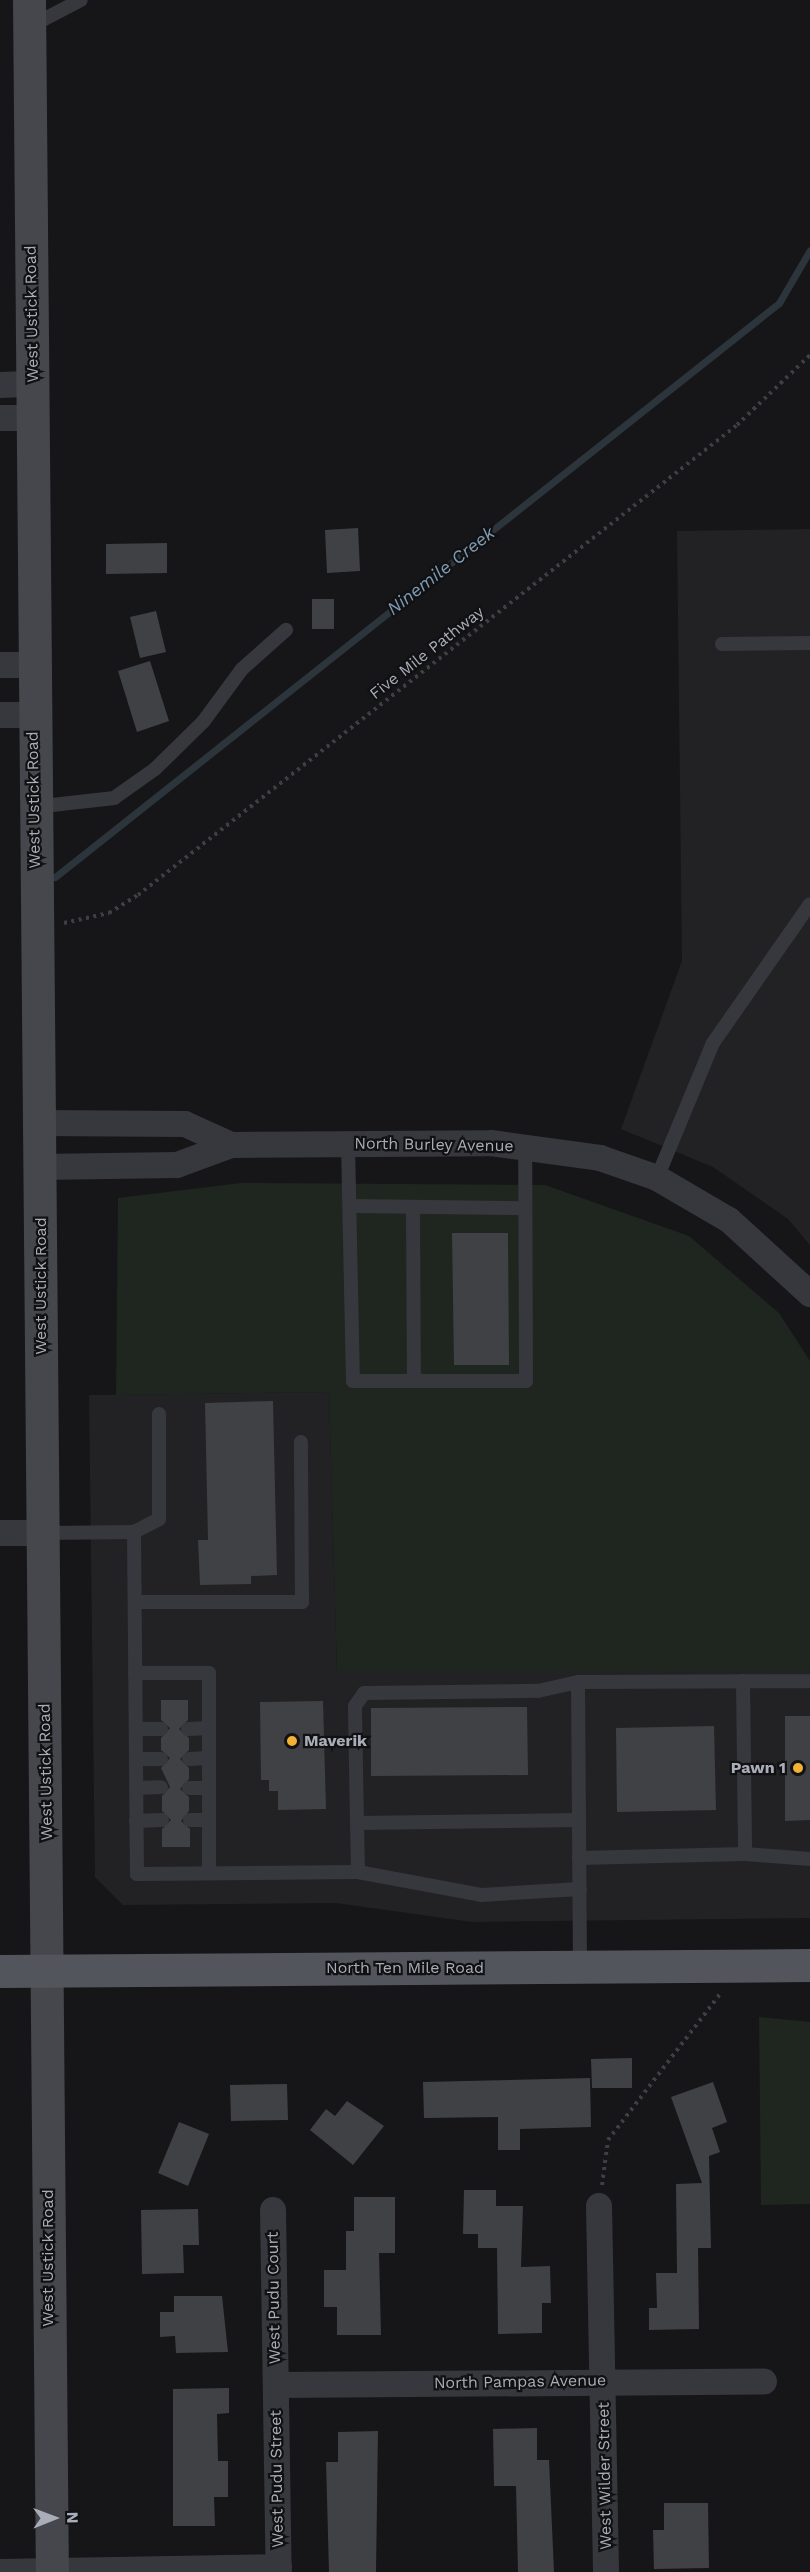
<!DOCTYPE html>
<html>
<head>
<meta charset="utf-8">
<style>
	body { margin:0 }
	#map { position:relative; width:810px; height:2572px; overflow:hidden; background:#161618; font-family:"Work Sans",sans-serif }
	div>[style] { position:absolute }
	.built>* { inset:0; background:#222225 }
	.green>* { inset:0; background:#1e261f }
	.stream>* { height:7px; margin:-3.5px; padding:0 3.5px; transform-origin:3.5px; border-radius:3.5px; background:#2c353c }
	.building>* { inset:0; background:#404145 }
	.path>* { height:4px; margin-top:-2px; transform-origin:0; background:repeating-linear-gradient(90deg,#3d3f44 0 3px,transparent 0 7.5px) }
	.service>* { height:14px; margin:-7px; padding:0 7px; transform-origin:7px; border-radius:7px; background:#37383d }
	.minor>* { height:26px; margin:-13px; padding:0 13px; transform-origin:13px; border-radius:13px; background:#37383d }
	.secondary>* { height:33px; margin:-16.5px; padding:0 16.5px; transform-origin:16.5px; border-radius:16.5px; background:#45474d }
	.primary>* { height:33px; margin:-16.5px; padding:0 16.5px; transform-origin:16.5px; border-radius:16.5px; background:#53555c }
	.dots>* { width:16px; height:16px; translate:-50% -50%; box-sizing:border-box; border:3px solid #111113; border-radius:50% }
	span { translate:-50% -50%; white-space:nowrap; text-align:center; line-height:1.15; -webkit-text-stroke:4.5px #111113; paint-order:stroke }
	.street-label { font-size:16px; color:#a8adb8 }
	.poi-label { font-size:16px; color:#a8adb8; font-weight:700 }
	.left { translate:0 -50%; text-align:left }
	.right { translate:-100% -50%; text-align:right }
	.water-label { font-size:18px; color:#7f9bb3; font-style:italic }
	.north { position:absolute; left:24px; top:2488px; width:60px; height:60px; -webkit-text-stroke:4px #111113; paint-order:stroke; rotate:89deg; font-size:16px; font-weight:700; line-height:24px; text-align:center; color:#a8adb8 }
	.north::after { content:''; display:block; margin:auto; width:21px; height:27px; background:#a8adb8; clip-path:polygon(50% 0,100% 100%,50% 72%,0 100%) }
</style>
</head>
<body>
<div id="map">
	<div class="built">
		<i style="clip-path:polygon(810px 529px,810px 1245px,788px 1219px,713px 1167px,621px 1129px,682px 961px,677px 531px)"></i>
		<i style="clip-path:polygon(329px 1392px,337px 1671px,810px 1671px,810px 1918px,472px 1922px,336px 1903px,123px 1905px,95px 1877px,89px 1395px)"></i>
	</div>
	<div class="green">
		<i style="clip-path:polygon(241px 1183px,545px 1185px,689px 1236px,779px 1313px,810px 1361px,810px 1671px,337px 1671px,329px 1392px,116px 1395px,118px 1198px)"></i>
		<i style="clip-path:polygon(759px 2017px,810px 2022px,810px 2204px,761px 2205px)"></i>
	</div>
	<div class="stream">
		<i style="left:55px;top:877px;width:924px;rotate:-38.41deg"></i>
		<i style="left:779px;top:303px;width:61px;rotate:-59.7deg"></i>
	</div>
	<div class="building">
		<i style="clip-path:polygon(358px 528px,360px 571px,327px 573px,325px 530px)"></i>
		<i style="clip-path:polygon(167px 543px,167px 573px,106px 574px,106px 544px)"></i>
		<i style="clip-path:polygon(312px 599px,334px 599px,334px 629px,312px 629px)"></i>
		<i style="clip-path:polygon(156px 611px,166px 652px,140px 658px,130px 617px)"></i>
		<i style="clip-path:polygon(150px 661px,169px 721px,137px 732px,118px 671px)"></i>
		<i style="clip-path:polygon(452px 1233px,508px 1233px,509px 1365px,454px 1365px)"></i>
		<i style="clip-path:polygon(273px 1401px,277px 1575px,251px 1576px,251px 1584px,200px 1585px,198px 1540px,208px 1540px,205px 1403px)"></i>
		<i style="clip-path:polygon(161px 1700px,188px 1700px,188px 1720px,179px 1729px,189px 1738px,189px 1750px,180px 1759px,189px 1768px,189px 1779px,180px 1789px,189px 1797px,189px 1811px,181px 1821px,190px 1829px,190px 1847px,162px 1847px,162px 1829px,171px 1820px,162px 1811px,162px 1796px,170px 1787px,161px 1768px,170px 1758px,161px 1750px,161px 1738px,170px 1728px,161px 1720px)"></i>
		<i style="clip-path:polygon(323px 1701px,326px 1809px,278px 1810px,278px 1791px,269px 1791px,269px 1780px,261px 1780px,260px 1702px)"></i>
		<i style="clip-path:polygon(527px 1707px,528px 1775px,371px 1776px,371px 1708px)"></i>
		<i style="clip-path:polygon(785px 1716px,810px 1716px,810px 1820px,785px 1821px)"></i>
		<i style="clip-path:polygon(714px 1726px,716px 1810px,617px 1812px,616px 1728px)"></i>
		<i style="clip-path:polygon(632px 2058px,632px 2088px,592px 2088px,591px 2059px)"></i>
		<i style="clip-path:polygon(590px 2078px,591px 2127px,520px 2129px,520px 2150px,498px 2150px,498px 2117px,424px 2118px,423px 2082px)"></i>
		<i style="clip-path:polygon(713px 2082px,727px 2122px,712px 2128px,720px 2152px,709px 2156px,711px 2248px,698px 2248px,699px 2329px,649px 2330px,649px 2308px,657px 2308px,656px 2273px,677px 2273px,676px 2184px,702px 2183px,671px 2097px)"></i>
		<i style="clip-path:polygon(287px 2084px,288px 2120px,231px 2121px,230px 2085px)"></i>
		<i style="clip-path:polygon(347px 2101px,384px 2126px,353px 2165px,310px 2130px,326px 2109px,335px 2116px)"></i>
		<i style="clip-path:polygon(179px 2122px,209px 2134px,188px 2186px,158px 2173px)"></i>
		<i style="clip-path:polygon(464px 2190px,496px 2190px,496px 2206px,523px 2206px,521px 2267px,550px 2266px,551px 2303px,542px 2303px,542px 2333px,498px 2334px,497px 2248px,478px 2248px,478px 2234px,463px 2234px)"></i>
		<i style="clip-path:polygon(354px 2197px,395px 2197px,395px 2253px,379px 2253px,381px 2335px,337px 2335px,337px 2307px,324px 2307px,324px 2270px,346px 2270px,346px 2231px,354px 2231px)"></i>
		<i style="clip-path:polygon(198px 2209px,199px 2245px,183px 2245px,184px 2273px,142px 2274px,141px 2210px)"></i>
		<i style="clip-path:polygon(174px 2296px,222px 2296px,228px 2352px,176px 2353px,175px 2336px,160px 2337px,160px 2312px,174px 2312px)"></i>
		<i style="clip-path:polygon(229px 2388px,229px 2413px,217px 2414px,218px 2461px,228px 2461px,228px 2497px,214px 2497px,215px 2526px,173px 2526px,173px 2389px)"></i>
		<i style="clip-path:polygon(537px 2428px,537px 2460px,549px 2460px,554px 2572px,518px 2572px,516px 2486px,494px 2486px,493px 2429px)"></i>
		<i style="clip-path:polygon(378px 2431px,376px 2572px,329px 2572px,326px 2462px,338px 2462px,338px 2432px)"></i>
		<i style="clip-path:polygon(664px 2503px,708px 2503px,709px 2568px,654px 2569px,653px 2530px,664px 2530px)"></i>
	</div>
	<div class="path">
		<i style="left:64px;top:923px;width:46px;rotate:-12.5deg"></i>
		<i style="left:109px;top:913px;width:34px;rotate:-32deg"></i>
		<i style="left:138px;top:895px;width:761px;rotate:-38.12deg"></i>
		<i style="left:737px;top:425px;width:101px;rotate:-43.8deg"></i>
		<i style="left:602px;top:2185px;width:45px;rotate:-82.4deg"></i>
		<i style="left:608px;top:2140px;width:184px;rotate:-52.5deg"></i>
	</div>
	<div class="service">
		<i style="left:31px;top:26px;width:56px;rotate:-27.5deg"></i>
		<i style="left:722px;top:644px;width:88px;rotate:-0.7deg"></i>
		<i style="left:34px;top:807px;width:81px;rotate:-6.4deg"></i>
		<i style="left:114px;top:798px;width:50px;rotate:-35.3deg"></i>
		<i style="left:155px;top:769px;width:67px;rotate:-44.4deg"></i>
		<i style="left:203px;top:722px;width:66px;rotate:-53.7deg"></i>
		<i style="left:242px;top:669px;width:59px;rotate:-41.6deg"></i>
		<i style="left:348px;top:1144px;width:237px;rotate:88.8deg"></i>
		<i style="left:353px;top:1381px;width:173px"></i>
		<i style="left:526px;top:1381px;width:235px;rotate:-90.2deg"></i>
		<i style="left:657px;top:1178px;width:146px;rotate:-67.5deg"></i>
		<i style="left:713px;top:1043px;width:169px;rotate:-55.1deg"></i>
		<i style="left:350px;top:1206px;width:175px;rotate:0.7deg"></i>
		<i style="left:413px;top:1207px;width:174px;rotate:89.7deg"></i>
		<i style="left:134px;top:1532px;width:28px;rotate:-27deg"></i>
		<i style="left:159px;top:1519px;width:105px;rotate:-90deg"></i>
		<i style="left:43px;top:1533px;width:91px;rotate:-0.6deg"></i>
		<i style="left:134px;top:1532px;width:342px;rotate:89.5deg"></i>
		<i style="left:137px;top:1874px;width:221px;rotate:-0.5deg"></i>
		<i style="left:135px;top:1602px;width:167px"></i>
		<i style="left:302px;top:1602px;width:160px;rotate:-90.4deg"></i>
		<i style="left:135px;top:1673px;width:74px"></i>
		<i style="left:209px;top:1673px;width:200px;rotate:90deg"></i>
		<i style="left:743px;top:1681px;width:173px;rotate:89.3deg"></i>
		<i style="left:745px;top:1854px;width:65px;rotate:4.4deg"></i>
		<i style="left:136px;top:1729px;width:25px"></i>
		<i style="left:188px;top:1729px;width:21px;rotate:-3deg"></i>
		<i style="left:136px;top:1759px;width:25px"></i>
		<i style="left:189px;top:1759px;width:20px;rotate:-3deg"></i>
		<i style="left:136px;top:1788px;width:25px;rotate:-2deg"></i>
		<i style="left:189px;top:1788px;width:20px"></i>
		<i style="left:190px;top:1820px;width:18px"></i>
		<i style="left:579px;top:1820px;width:222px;rotate:179.2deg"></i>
		<i style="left:357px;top:1823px;width:49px;rotate:88.8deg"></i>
		<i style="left:358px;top:1872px;width:125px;rotate:10.6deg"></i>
		<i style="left:481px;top:1895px;width:99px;rotate:-3.5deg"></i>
		<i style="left:136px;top:1821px;width:26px;rotate:-2deg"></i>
		<i style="left:357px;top:1823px;width:117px;rotate:-91deg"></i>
		<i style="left:355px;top:1706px;width:16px;rotate:-55deg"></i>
		<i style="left:364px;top:1693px;width:174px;rotate:-0.7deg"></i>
		<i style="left:538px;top:1691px;width:41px;rotate:-12.7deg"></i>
		<i style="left:579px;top:1858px;width:166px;rotate:-1.4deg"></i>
		<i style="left:580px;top:1967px;width:285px;rotate:-90.4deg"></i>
		<i style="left:578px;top:1682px;width:232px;rotate:-0.2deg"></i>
	</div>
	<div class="minor">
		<i style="left:0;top:385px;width:33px;rotate:-2deg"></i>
		<i style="left:0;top:418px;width:33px"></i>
		<i style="left:0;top:665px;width:33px"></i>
		<i style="left:0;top:715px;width:33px"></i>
		<i style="left:39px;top:1123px;width:146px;rotate:0.4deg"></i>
		<i style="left:185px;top:1124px;width:51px;rotate:24.5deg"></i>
		<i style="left:231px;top:1145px;width:58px;rotate:159.7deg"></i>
		<i style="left:177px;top:1165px;width:137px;rotate:179.2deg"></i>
		<i style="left:231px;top:1145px;width:260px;rotate:-0.4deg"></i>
		<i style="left:491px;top:1143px;width:110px;rotate:7.8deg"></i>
		<i style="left:600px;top:1158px;width:60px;rotate:19.3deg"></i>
		<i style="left:657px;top:1178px;width:83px;rotate:30.3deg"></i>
		<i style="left:729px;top:1220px;width:110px;rotate:42.4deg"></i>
		<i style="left:0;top:1533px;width:43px"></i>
		<i style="left:599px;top:2206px;width:366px;rotate:88.9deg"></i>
		<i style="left:273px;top:2210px;width:362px;rotate:89.1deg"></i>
		<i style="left:276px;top:2385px;width:488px;rotate:-0.4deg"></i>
		<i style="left:0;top:2572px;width:279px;rotate:-1deg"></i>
	</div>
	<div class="secondary">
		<i style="left:29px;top:0;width:2572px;rotate:89.49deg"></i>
	</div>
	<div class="primary">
		<i style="left:0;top:1971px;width:810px;rotate:-0.42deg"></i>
	</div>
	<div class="dots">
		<i style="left:292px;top:1741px;background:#f2b134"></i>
		<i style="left:798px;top:1768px;background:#f2b134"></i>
	</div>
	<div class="street-label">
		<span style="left:32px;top:314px;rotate:-91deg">West Ustick Road</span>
		<span style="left:427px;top:653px;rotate:-38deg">Five Mile Pathway</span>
		<span style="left:34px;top:800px;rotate:-91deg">West Ustick Road</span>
		<span style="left:434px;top:1145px;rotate:1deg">North Burley Avenue</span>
		<span style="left:41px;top:1286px;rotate:-90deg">West Ustick Road</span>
		<span style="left:46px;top:1772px;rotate:-91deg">West Ustick Road</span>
		<span style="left:405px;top:1968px">North Ten Mile Road</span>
		<span style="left:48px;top:2258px;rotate:-90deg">West Ustick Road</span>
		<span style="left:274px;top:2298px;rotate:-91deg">West Pudu Court</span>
		<span style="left:520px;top:2382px;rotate:-1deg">North Pampas Avenue</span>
		<span style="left:605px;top:2476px;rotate:-91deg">West Wilder Street</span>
		<span style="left:277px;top:2479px;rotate:-91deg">West Pudu Street</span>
	</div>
	<div class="poi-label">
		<span class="left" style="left:304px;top:1741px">Maverik</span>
		<span class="right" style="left:786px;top:1768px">Pawn 1</span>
	</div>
	<div class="water-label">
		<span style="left:441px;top:571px;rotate:-38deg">Ninemile Creek</span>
	</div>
	<div class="north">N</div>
</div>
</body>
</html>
